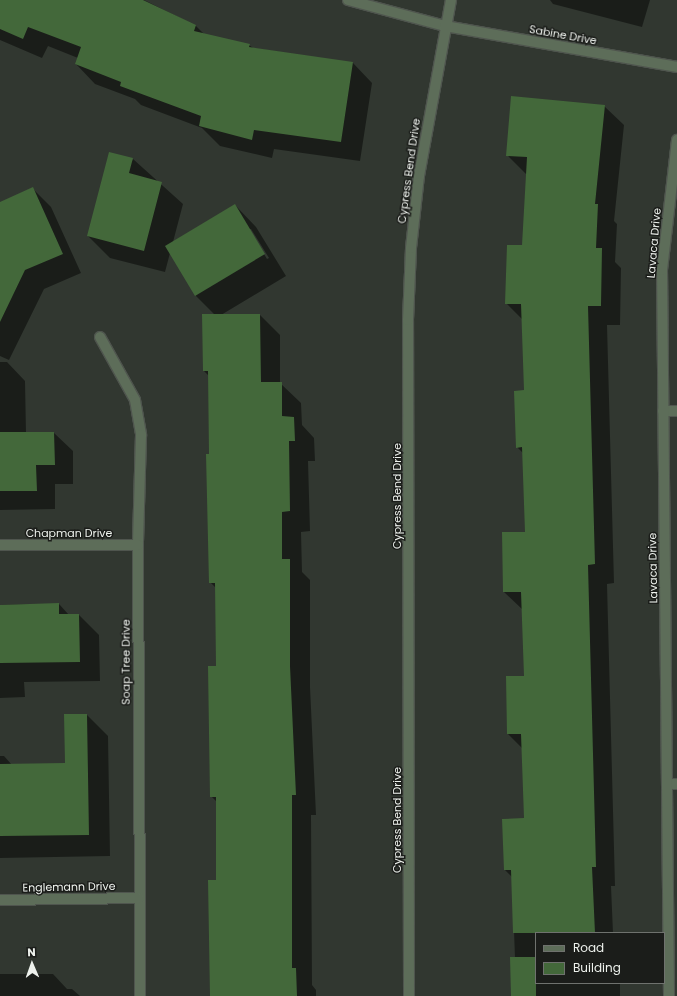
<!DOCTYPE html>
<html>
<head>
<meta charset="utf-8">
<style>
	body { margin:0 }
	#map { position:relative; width:677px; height:996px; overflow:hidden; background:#313730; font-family:Poppins,sans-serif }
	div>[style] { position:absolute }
	.shadow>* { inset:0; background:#0007 }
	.building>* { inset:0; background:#43683a }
	.roads { filter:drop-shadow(1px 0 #4f554e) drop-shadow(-1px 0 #4f554e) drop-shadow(0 1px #4f554e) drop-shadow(0 -1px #4f554e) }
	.minor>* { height:10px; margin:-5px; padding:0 5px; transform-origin:5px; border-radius:5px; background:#5d6d59 }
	span { translate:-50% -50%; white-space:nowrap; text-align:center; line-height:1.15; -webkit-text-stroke:3px #1b1d1a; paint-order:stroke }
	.street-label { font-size:11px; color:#eef2ed }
	.legend { position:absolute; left:535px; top:932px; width:130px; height:52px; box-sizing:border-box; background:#1b1d1a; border:1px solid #6f726e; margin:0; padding:5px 7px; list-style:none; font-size:12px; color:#eef2ed }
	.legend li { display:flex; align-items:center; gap:8px; height:20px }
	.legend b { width:20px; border:1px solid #6f726e }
	.north { position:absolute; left:12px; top:944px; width:40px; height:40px; -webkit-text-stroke:3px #1b1d1a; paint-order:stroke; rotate:358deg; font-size:11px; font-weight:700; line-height:16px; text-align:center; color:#eef2ed }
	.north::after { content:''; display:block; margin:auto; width:14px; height:18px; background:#eef2ed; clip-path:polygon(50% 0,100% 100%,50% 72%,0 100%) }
</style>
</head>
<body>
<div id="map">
	<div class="shadow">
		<i style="clip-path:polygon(0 0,144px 0,196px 26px,205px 35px,249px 45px,253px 48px,353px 63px,372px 83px,360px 161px,274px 149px,272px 158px,220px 146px,202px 128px,141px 105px,135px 99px,95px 84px,76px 64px,78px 58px,48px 46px,42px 58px,0 40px)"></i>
		<i style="clip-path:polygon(550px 0,650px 0,642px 27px,553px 4px)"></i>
		<i style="clip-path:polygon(604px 106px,624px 125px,614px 221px,617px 224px,615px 262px,621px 268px,620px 325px,607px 325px,614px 583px,607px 584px,615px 886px,611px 886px,613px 933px,536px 933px,536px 983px,620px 983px,620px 996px,512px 996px,515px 958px,512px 877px,505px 870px,525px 819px,523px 749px,508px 734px,525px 677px,523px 610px,504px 592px,526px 533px,524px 454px,517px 447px,525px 391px,523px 320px,506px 303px,523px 247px,527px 175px,507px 155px)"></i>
		<i style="clip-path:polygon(evenodd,133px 159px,183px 204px,173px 242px,235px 205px,256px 227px,286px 276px,221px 315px,260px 315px,280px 335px,280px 383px,301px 403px,302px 425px,314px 438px,315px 461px,308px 461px,310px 531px,301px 532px,302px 572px,310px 580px,310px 687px,316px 815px,311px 815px,312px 985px,316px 990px,316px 996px,210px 996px,217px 881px,217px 802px,211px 796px,217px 667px,216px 588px,210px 582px,209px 376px,204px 371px,215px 315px,196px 296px,170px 253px,165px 272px,110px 258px,88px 236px,133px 159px,249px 229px,251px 229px,269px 258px,267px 259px,249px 229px)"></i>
		<i style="clip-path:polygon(32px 188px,51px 207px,81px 273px,44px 289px,9px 360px,0 356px,0 203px)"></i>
		<i style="clip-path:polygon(0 362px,7px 362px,25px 381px,26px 433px,54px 433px,73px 451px,73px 484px,55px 484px,55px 509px,0 510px)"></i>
		<i style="clip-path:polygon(59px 604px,69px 615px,79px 615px,99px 635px,100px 681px,24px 682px,25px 697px,0 698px,0 605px)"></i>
		<i style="clip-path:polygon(87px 715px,108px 736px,110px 856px,0 858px,0 756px,4px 756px,12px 765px,66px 764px)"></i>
		<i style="clip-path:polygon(0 974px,53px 974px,67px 989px,72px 989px,80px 996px,0 996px)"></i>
	</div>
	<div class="building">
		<i style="clip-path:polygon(0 0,143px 0,196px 25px,194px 31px,250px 44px,249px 47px,353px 62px,341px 142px,254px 130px,252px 140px,199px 126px,201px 116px,120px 86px,121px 82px,75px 64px,81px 47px,28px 27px,23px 39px,0 29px)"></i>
		<i style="clip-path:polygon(511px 96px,605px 105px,595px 204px,598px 204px,596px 248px,602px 248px,601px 306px,588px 306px,595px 564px,588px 565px,596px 867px,592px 867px,595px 933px,513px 933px,511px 870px,504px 870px,502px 819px,524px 818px,521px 734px,507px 734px,506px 676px,524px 676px,521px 592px,503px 592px,502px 532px,525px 532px,522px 447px,516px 448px,514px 391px,524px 390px,521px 304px,505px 304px,507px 245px,522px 245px,527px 157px,506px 156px)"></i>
		<i style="clip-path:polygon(109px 152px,133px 158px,129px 173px,162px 182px,144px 251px,87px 236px)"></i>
		<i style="clip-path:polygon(33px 187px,63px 254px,25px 270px,0 322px,0 202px)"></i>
		<i style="clip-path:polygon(235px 204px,265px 254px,195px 296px,165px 246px)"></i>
		<i style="clip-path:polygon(202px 314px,260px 314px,261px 382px,282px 382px,282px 416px,294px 417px,295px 441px,289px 441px,290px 511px,282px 512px,282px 559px,290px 559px,290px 666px,296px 795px,292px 795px,292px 968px,296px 968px,297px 996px,210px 996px,208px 880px,216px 880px,216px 797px,210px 797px,208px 666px,216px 666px,215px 583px,209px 583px,206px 454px,209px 454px,208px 371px,203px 371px)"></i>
		<i style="clip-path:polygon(0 432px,54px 432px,55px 465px,36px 465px,37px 491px,0 491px)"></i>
		<i style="clip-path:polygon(59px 603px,59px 614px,79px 614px,80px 662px,0 663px,0 605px)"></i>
		<i style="clip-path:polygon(64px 714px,87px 714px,89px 835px,0 836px,0 764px,65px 763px)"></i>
		<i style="clip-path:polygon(510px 957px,536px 957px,536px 996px,511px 996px)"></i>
	</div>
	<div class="roads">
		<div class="minor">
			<i style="left:348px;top:0;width:100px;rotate:15deg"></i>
			<i style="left:445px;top:26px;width:236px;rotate:10deg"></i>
			<i style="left:100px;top:337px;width:72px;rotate:60.9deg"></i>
			<i style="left:135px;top:400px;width:36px;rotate:80deg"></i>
			<i style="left:141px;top:435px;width:110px;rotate:91.6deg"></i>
			<i style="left:138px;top:545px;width:451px;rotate:89.7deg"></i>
			<i style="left:663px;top:411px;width:14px"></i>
			<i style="left:0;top:545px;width:138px"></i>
			<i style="left:667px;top:784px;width:10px"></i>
			<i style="left:0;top:900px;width:139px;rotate:-0.8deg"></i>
			<i style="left:409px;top:996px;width:676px;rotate:-90.08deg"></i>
			<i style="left:408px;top:320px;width:72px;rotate:-87.6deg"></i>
			<i style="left:411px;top:248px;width:72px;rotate:-83.7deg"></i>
			<i style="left:419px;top:176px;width:179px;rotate:-79.7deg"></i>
			<i style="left:669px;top:996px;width:726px;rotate:-90.55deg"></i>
			<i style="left:662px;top:270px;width:131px;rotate:-83.4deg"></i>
		</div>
	</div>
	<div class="street-label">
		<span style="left:563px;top:35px;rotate:10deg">Sabine Drive</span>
		<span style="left:409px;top:171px;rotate:-82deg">Cypress Bend Drive</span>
		<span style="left:654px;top:243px;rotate:-85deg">Lavaca Drive</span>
		<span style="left:397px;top:496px;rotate:-90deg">Cypress Bend Drive</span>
		<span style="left:69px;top:533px">Chapman Drive</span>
		<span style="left:653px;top:568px;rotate:-91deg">Lavaca Drive</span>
		<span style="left:126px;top:662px;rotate:-90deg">Soap Tree Drive</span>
		<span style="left:397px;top:820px;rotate:-90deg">Cypress Bend Drive</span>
		<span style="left:69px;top:887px;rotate:-1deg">Englemann Drive</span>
	</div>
	<ul class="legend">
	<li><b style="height:5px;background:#5d6d59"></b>Road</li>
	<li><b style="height:11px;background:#43683a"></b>Building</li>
	</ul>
	<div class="north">N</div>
</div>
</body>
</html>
